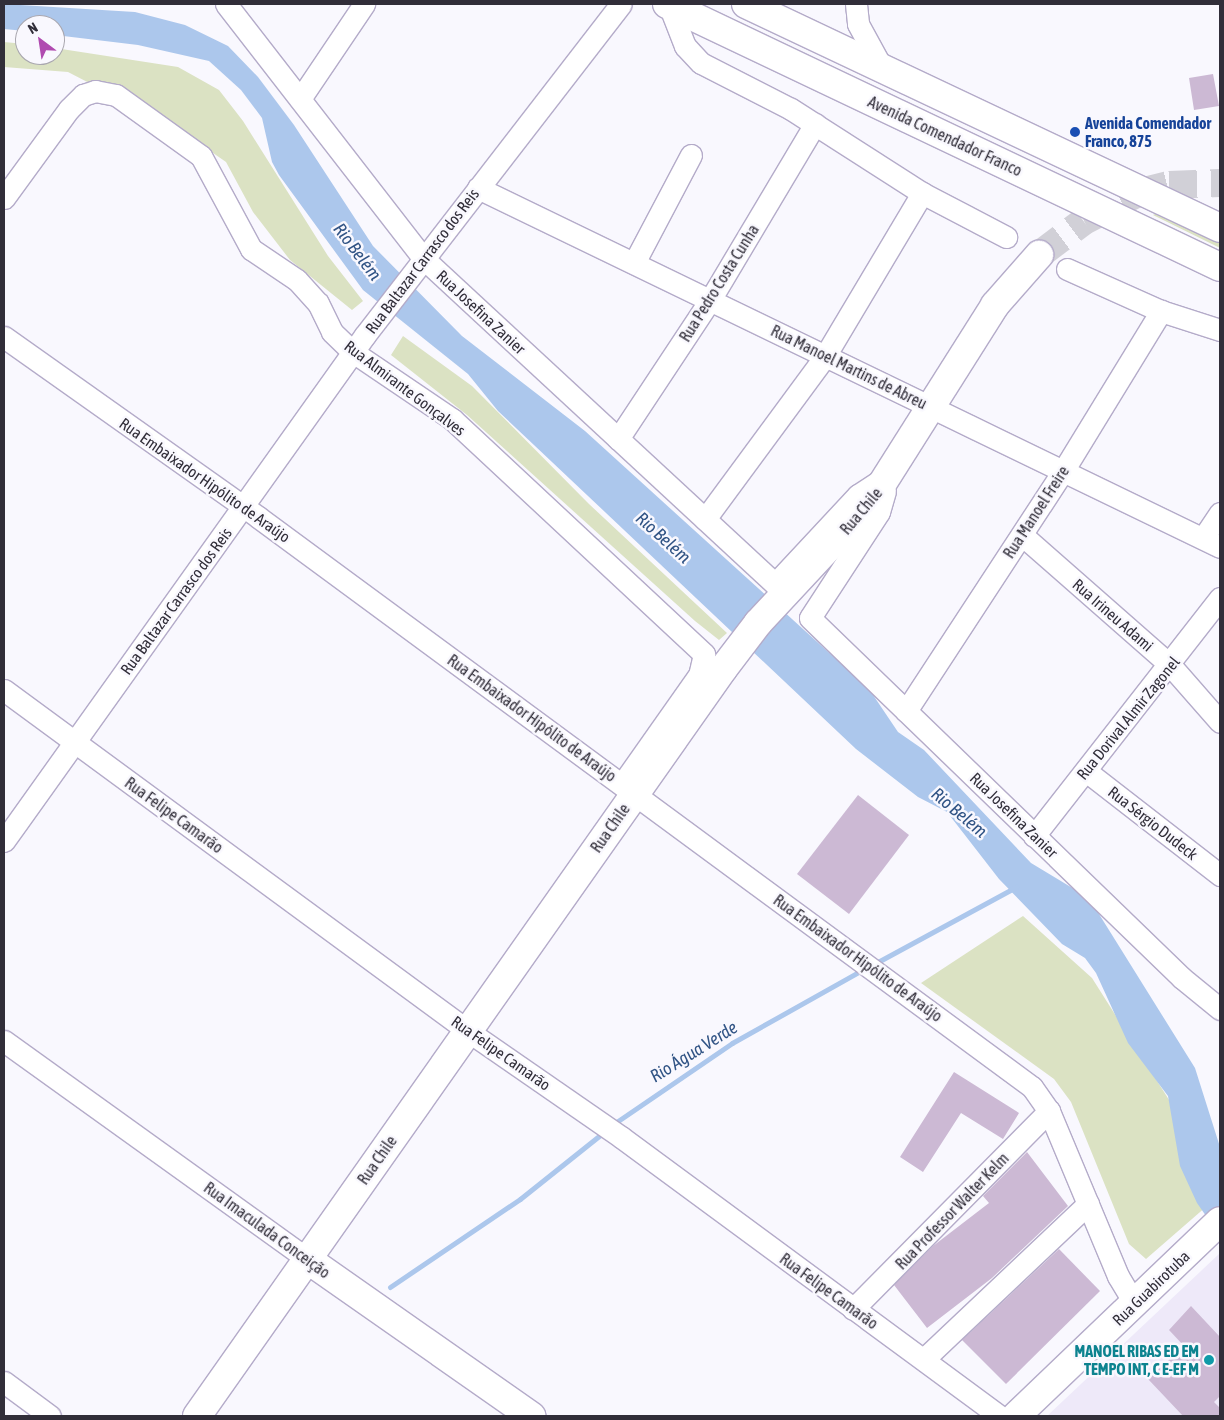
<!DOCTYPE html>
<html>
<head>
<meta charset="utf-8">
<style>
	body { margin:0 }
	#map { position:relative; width:1224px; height:1420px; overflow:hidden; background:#f9f8fe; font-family:"Asap Condensed",sans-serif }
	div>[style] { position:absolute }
	.built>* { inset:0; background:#eee9f9 }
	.green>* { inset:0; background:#dbe2c3 }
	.water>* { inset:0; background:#acc7ec }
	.stream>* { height:5px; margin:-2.5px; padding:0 2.5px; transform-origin:2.5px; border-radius:2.5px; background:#acc7ec }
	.building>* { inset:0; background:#ccb9d4 }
	.secondary-tunnel>* { height:28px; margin-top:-14px; transform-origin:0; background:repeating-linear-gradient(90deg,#d1d0d7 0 28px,transparent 0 42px) }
	.roads { filter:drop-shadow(1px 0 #b4abc9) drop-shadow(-1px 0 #b4abc9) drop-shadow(0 1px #b4abc9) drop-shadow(0 -1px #b4abc9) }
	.street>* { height:21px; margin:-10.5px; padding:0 10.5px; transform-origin:10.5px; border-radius:10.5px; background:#fff }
	.secondary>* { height:28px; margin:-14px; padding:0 14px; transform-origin:14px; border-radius:14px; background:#fff }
	.highway>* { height:28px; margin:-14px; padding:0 14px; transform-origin:14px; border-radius:14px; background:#fff }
	.dots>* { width:14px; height:14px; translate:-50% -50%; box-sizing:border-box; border:2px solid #f9f8fe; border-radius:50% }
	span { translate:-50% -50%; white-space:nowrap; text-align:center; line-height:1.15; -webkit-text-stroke:5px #f9f8fe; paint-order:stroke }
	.transit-label { font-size:16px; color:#164399; font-weight:700 }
	.left { translate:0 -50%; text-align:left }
	.street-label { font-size:16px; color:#312e39 }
	.culture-label { font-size:16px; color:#0d838f; font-weight:700 }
	.right { translate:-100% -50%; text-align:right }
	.water-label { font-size:18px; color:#315485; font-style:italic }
	.frame { position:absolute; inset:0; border:5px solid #312e39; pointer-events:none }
	.north { position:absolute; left:15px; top:15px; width:50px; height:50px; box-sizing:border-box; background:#f9f8fe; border:1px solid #a9a7af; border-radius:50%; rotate:329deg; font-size:14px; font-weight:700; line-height:20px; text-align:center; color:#312e39 }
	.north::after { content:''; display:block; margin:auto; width:18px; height:22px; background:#b04bb0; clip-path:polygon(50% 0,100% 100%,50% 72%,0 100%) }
</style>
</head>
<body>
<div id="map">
	<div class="built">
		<i style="clip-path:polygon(1220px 1253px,1220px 1416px,1047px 1416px,1202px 1270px)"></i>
	</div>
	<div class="green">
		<i style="clip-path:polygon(4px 42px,25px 44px,25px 55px,55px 55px,55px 48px,178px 67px,219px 90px,243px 121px,328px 256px,363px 301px,352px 310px,290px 260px,253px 212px,226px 162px,180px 130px,68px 72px,4px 67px)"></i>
		<i style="clip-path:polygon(1169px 207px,1220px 232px,1220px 248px,1153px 215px)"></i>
		<i style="clip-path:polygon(403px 336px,472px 386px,589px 504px,727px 633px,719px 640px,695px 621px,467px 415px,391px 355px)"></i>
		<i style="clip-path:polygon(1023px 916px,1092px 978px,1183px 1122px,1215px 1199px,1146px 1259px,1129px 1244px,1071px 1102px,1054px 1079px,921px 983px)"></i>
	</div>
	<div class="water">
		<i style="clip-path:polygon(4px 4px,135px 12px,185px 25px,228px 46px,258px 77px,294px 125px,373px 246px,462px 336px,585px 431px,869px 689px,898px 732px,924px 750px,1031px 863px,1089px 898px,1195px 1068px,1220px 1147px,1220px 1236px,1197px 1203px,1180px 1166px,1168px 1096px,1128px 1043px,1096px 973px,1085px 958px,1062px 944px,999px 879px,947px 812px,918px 797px,856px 749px,498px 411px,468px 374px,363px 290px,279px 175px,272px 162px,262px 118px,241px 90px,209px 61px,138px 45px,55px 35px,55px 25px,25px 25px,25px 31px,4px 29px)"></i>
	</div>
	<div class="stream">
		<i style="left:874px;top:964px;width:162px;rotate:-28.5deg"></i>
		<i style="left:612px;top:1125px;width:145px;rotate:-34.3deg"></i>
		<i style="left:732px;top:1043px;width:151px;rotate:-29.3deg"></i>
		<i style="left:390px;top:1287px;width:157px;rotate:-34.1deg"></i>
		<i style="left:520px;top:1199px;width:107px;rotate:-38.6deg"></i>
	</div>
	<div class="building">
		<i style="clip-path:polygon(1213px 74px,1219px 106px,1194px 110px,1189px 78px)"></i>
		<i style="clip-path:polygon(858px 795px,909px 835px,849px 914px,797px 874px)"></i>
		<i style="clip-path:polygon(954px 1072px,1019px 1113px,1003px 1139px,961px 1113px,923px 1172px,900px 1157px)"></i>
		<i style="clip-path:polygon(1027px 1152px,1068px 1206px,992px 1278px,927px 1328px,894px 1285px,933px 1246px,989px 1203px,983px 1196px)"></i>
		<i style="clip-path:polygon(1059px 1249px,1100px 1291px,1006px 1384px,962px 1340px)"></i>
		<i style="clip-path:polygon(1191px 1306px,1220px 1337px,1220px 1396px,1214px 1402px,1220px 1408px,1220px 1416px,1183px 1416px,1148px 1379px,1184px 1346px,1169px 1330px)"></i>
	</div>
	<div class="secondary-tunnel">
		<i style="left:1039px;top:255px;width:56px;rotate:-37.1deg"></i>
		<i style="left:1084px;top:221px;width:63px;rotate:-27.4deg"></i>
		<i style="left:1140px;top:192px;width:30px;rotate:-14deg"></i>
		<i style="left:1169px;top:185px;width:51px;rotate:-2.2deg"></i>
	</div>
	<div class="roads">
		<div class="street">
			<i style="left:226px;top:4px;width:321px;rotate:52.2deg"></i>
			<i style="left:423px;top:258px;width:480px;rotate:42.8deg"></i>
			<i style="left:775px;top:584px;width:122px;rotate:-47deg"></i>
			<i style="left:858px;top:495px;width:30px;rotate:-33deg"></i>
			<i style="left:856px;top:4px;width:20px;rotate:84deg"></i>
			<i style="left:858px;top:24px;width:50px;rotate:61.4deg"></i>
			<i style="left:669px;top:5px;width:44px;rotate:68.7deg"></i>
			<i style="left:685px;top:46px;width:23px;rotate:47deg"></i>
			<i style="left:701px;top:63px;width:101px;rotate:27.1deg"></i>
			<i style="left:791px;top:109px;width:156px;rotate:32.7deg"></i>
			<i style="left:922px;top:193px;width:95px;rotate:27.6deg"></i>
			<i style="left:300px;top:99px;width:115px;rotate:-56deg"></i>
			<i style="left:478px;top:188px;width:824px;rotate:25.82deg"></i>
			<i style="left:4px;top:198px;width:110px;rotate:-53.9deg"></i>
			<i style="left:69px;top:109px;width:20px;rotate:-45deg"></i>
			<i style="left:83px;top:95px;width:13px;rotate:-18deg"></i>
			<i style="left:95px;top:91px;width:21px;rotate:11deg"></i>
			<i style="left:116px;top:95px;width:105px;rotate:35.7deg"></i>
			<i style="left:201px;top:156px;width:106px;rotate:61.7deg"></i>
			<i style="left:251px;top:249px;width:55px;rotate:34deg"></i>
			<i style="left:297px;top:280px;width:31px;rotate:48deg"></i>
			<i style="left:318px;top:303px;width:32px;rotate:64deg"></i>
			<i style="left:332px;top:332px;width:29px;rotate:44deg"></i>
			<i style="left:353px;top:352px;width:120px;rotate:34.1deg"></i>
			<i style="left:452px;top:419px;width:345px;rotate:43deg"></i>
			<i style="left:704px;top:654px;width:22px;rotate:103deg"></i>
			<i style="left:699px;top:675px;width:133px;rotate:125.2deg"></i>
			<i style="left:634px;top:263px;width:122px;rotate:-62.2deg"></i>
			<i style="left:1067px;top:269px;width:103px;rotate:24.1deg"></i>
			<i style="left:1161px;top:311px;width:62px;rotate:17.9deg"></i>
			<i style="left:4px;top:337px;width:311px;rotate:35.3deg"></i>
			<i style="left:258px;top:517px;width:961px;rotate:36.37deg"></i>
			<i style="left:1032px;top:1087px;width:29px;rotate:55deg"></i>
			<i style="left:1049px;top:1111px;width:179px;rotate:67.3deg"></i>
			<i style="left:1118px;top:1276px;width:31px;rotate:59deg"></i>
			<i style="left:618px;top:439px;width:167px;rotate:-56.5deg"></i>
			<i style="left:710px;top:300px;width:205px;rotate:-59.2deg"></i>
			<i style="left:885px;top:491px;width:22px;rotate:106deg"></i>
			<i style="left:879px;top:512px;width:126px;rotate:123.1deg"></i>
			<i style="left:810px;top:618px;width:518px;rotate:44.06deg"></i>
			<i style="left:1182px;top:978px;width:49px;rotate:39.2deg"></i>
			<i style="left:705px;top:519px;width:202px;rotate:-53.6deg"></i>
			<i style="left:825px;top:356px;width:190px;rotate:-59.2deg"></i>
			<i style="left:1022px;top:535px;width:198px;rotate:41.3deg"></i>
			<i style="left:1171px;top:666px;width:74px;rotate:48.8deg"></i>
			<i style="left:1203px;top:538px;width:30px;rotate:-56deg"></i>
			<i style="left:4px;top:690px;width:576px;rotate:36.31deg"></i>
			<i style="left:468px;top:1031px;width:186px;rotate:34.7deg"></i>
			<i style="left:621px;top:1137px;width:470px;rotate:36.4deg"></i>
			<i style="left:906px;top:711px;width:287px;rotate:-56.8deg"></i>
			<i style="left:1063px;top:471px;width:188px;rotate:-58.5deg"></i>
			<i style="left:1086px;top:771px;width:170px;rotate:37.8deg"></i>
			<i style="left:1034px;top:836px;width:302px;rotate:-52deg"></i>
			<i style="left:4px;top:841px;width:622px;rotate:-54.49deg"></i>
			<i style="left:365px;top:335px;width:418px;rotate:-52.3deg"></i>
			<i style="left:4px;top:1041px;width:373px;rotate:35.7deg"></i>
			<i style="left:853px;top:1309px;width:279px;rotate:-45.3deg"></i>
			<i style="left:924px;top:1359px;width:226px;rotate:-43.4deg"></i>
			<i style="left:4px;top:1382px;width:57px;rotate:36.5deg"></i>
		</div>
		<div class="secondary">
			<i style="left:307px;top:1259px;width:274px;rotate:35deg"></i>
			<i style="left:197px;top:1416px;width:914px;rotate:-54.85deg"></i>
			<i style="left:723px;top:669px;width:58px;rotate:-52.7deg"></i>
			<i style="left:758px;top:623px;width:164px;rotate:-47deg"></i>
			<i style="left:870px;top:503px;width:234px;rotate:-57.7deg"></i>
			<i style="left:995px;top:305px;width:67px;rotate:-48.7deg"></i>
			<i style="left:1016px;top:1416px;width:282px;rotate:-43.7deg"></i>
		</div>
		<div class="highway">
			<i style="left:667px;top:4px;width:612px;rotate:25.44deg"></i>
			<i style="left:746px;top:4px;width:524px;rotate:25.29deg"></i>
		</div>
	</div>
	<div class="dots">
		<i style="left:1075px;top:132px;background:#1a4fb4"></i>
		<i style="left:1209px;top:1360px;background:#0f9aa8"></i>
	</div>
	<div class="transit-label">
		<span class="left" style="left:1085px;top:132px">Avenida Comendador<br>Franco, 875</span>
	</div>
	<div class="street-label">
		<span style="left:945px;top:136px;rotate:25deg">Avenida Comendador Franco</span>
		<span style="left:422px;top:261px;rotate:-53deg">Rua Baltazar Carrasco dos Reis</span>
		<span style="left:719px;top:283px;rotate:-58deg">Rua Pedro Costa Cunha</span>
		<span style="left:481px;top:312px;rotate:43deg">Rua Josefina Zanier</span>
		<span style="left:849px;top:367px;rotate:26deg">Rua Manoel Martins de Abreu</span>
		<span style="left:405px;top:388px;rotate:37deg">Rua Almirante Gonçalves</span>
		<span style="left:205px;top:480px;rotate:35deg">Rua Embaixador Hipólito de Araújo</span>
		<span style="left:861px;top:511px;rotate:-50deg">Rua Chile</span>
		<span style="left:1036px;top:512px;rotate:-57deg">Rua Manoel Freire</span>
		<span style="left:176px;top:601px;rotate:-54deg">Rua Baltazar Carrasco dos Reis</span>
		<span style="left:1113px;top:615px;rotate:41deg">Rua Irineu Adami</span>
		<span style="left:532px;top:718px;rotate:36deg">Rua Embaixador Hipólito de Araújo</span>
		<span style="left:1128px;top:718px;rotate:-51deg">Rua Dorival Almir Zagonel</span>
		<span style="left:174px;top:815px;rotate:36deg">Rua Felipe Camarão</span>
		<span style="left:1014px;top:815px;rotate:44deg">Rua Josefina Zanier</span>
		<span style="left:1153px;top:823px;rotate:38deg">Rua Sérgio Dudeck</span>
		<span style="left:610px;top:828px;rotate:-55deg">Rua Chile</span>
		<span style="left:858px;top:958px;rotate:36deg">Rua Embaixador Hipólito de Araújo</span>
		<span style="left:501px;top:1053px;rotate:35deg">Rua Felipe Camarão</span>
		<span style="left:377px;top:1160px;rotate:-55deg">Rua Chile</span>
		<span style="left:952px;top:1211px;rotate:-46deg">Rua Professor Walter Kelm</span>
		<span style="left:267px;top:1230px;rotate:36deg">Rua Imaculada Conceição</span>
		<span style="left:1151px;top:1288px;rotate:-44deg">Rua Guabirotuba</span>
		<span style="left:829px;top:1291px;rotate:36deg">Rua Felipe Camarão</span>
	</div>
	<div class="culture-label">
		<span class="right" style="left:1199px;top:1360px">MANOEL RIBAS ED EM<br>TEMPO INT, C E-EF M</span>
	</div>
	<div class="water-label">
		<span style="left:357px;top:252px;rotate:53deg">Rio Belém</span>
		<span style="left:663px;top:538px;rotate:42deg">Rio Belém</span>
		<span style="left:959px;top:813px;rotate:40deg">Rio Belém</span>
		<span style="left:694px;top:1052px;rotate:-32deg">Rio Água Verde</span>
	</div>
	<div class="frame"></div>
	<div class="north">N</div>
</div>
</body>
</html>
